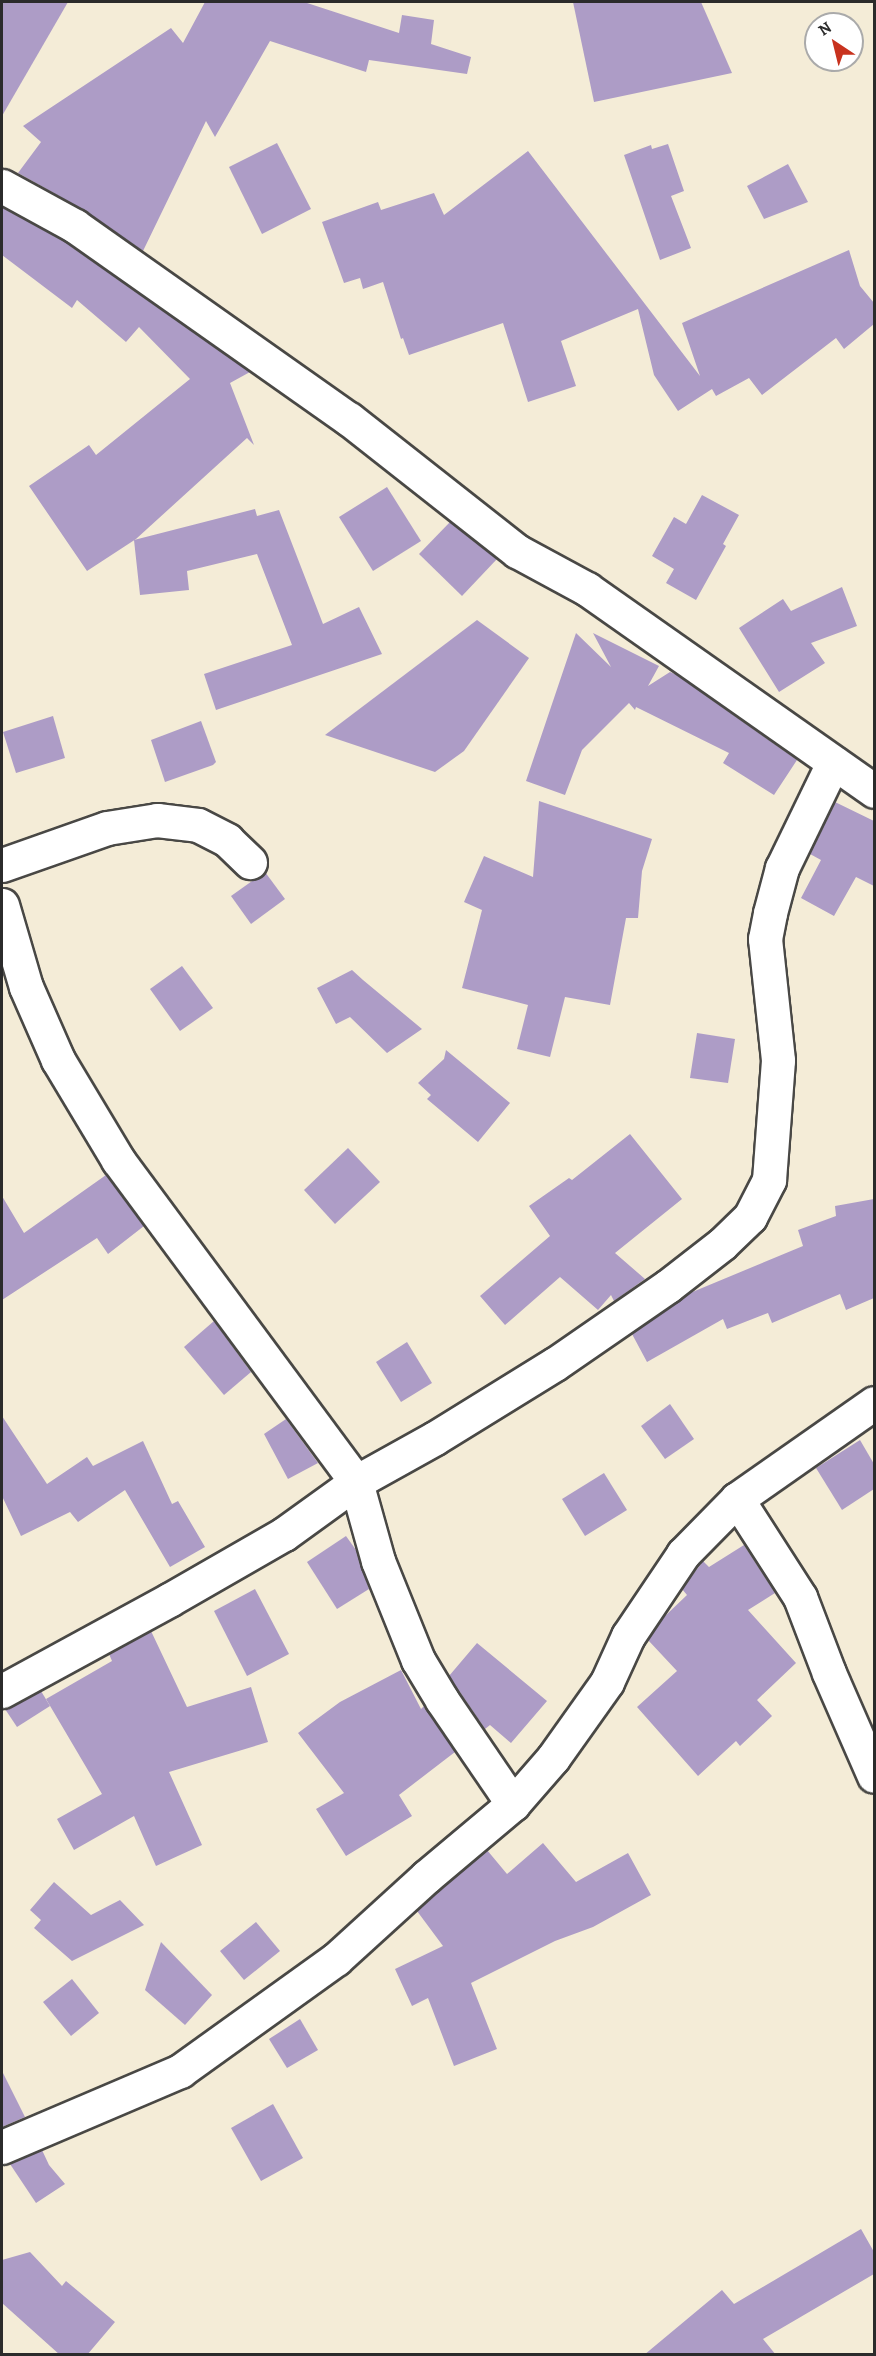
<!DOCTYPE html>
<html>
<head>
<meta charset="utf-8">
<style>
	body { margin:0 }
	#map { position:relative; width:876px; height:2356px; overflow:hidden; background:#f4ecd7; font-family:Alegreya,serif }
	div>[style] { position:absolute }
	.building>* { inset:0; background:#ad9cc6 }
	.roads { filter:drop-shadow(2px 0 #494845) drop-shadow(-2px 0 #494845) drop-shadow(0 2px #494845) drop-shadow(0 -2px #494845) }
	.street>* { height:33px; margin:-16.5px; padding:0 16.5px; transform-origin:16.5px; border-radius:16.5px; background:#fff }
	span { translate:-50% -50%; white-space:nowrap; text-align:center; line-height:1.15; -webkit-text-stroke:4.5px #fff; paint-order:stroke }
	.frame { position:absolute; inset:0; border:3px solid #2b2b2b; pointer-events:none }
	.north { position:absolute; left:804px; top:12px; width:60px; height:60px; box-sizing:border-box; background:#fff; border:2px solid #aaa; border-radius:50%; rotate:325deg; font-size:16px; font-weight:700; line-height:24px; text-align:center; color:#2b2b2b }
	.north::after { content:''; display:block; margin:auto; width:21px; height:27px; background:#c8321e; clip-path:polygon(50% 0,100% 100%,50% 72%,0 100%) }
</style>
</head>
<body>
<div id="map">
	<div class="building">
		<i style="clip-path:polygon(2px 2px,68px 2px,2px 116px)"></i>
		<i style="clip-path:polygon(205px 2px,304px 2px,399px 33px,402px 15px,434px 20px,431px 44px,471px 57px,467px 74px,369px 60px,366px 72px,270px 41px,215px 137px,206px 121px,143px 251px,84px 210px,18px 173px,41px 142px,23px 126px,171px 28px,183px 43px)"></i>
		<i style="clip-path:polygon(573px 2px,701px 2px,732px 73px,594px 102px)"></i>
		<i style="clip-path:polygon(277px 143px,311px 209px,262px 234px,229px 167px)"></i>
		<i style="clip-path:polygon(668px 144px,684px 191px,671px 196px,691px 248px,660px 260px,624px 155px,651px 145px,652px 149px)"></i>
		<i style="clip-path:polygon(528px 151px,700px 376px,682px 323px,849px 250px,860px 286px,874px 303px,874px 324px,844px 349px,836px 338px,762px 395px,749px 378px,716px 396px,712px 389px,678px 411px,654px 375px,638px 309px,561px 341px,576px 386px,528px 402px,503px 323px,409px 355px,403px 338px,401px 339px,383px 282px,363px 289px,360px 278px,344px 283px,322px 222px,378px 202px,381px 210px,434px 193px,444px 215px)"></i>
		<i style="clip-path:polygon(788px 164px,808px 202px,764px 219px,747px 186px)"></i>
		<i style="clip-path:polygon(2px 207px,65px 242px,250px 372px,230px 383px,254px 445px,247px 438px,136px 539px,87px 571px,29px 486px,89px 445px,96px 455px,190px 379px,139px 327px,126px 342px,77px 300px,72px 308px,2px 255px)"></i>
		<i style="clip-path:polygon(387px 487px,421px 541px,373px 571px,339px 517px)"></i>
		<i style="clip-path:polygon(702px 495px,739px 515px,723px 544px,726px 546px,696px 600px,666px 583px,674px 569px,652px 556px,674px 517px,686px 524px)"></i>
		<i style="clip-path:polygon(255px 509px,257px 516px,279px 510px,323px 624px,359px 607px,382px 654px,216px 710px,204px 674px,292px 645px,257px 554px,187px 571px,189px 590px,140px 595px,134px 540px)"></i>
		<i style="clip-path:polygon(450px 522px,497px 559px,462px 596px,419px 554px)"></i>
		<i style="clip-path:polygon(842px 587px,857px 626px,811px 643px,825px 663px,779px 692px,739px 628px,783px 599px,791px 611px)"></i>
		<i style="clip-path:polygon(477px 620px,529px 658px,464px 751px,435px 772px,325px 735px)"></i>
		<i style="clip-path:polygon(576px 633px,611px 667px,593px 633px,659px 666px,648px 686px,670px 672px,677px 675px,797px 760px,774px 795px,723px 763px,729px 753px,636px 707px,635px 710px,629px 703px,582px 750px,565px 795px,526px 781px)"></i>
		<i style="clip-path:polygon(53px 716px,65px 758px,16px 773px,3px 732px)"></i>
		<i style="clip-path:polygon(201px 721px,216px 762px,213px 765px,165px 782px,151px 740px)"></i>
		<i style="clip-path:polygon(539px 801px,652px 839px,642px 871px,638px 918px,626px 918px,610px 1005px,565px 997px,550px 1057px,517px 1049px,528px 1005px,462px 988px,482px 910px,464px 902px,484px 856px,533px 877px)"></i>
		<i style="clip-path:polygon(835px 802px,874px 821px,874px 886px,856px 877px,834px 916px,801px 898px,821px 860px,810px 854px)"></i>
		<i style="clip-path:polygon(265px 872px,285px 899px,251px 924px,231px 896px)"></i>
		<i style="clip-path:polygon(182px 966px,213px 1008px,180px 1031px,150px 989px)"></i>
		<i style="clip-path:polygon(352px 970px,363px 980px,422px 1029px,387px 1053px,350px 1017px,336px 1024px,317px 988px)"></i>
		<i style="clip-path:polygon(697px 1033px,735px 1039px,728px 1083px,690px 1078px)"></i>
		<i style="clip-path:polygon(446px 1050px,510px 1103px,478px 1142px,427px 1099px,431px 1095px,418px 1083px,444px 1059px)"></i>
		<i style="clip-path:polygon(630px 1134px,682px 1199px,615px 1253px,645px 1279px,614px 1301px,611px 1295px,598px 1310px,560px 1277px,505px 1325px,480px 1296px,550px 1236px,529px 1206px,569px 1178px,572px 1180px)"></i>
		<i style="clip-path:polygon(348px 1148px,380px 1182px,335px 1224px,304px 1190px)"></i>
		<i style="clip-path:polygon(106px 1175px,144px 1226px,108px 1254px,97px 1238px,2px 1300px,2px 1196px,24px 1233px)"></i>
		<i style="clip-path:polygon(874px 1199px,874px 1298px,846px 1310px,840px 1294px,772px 1323px,768px 1313px,727px 1329px,723px 1319px,647px 1362px,632px 1334px,690px 1293px,803px 1246px,798px 1230px,836px 1216px,835px 1206px)"></i>
		<i style="clip-path:polygon(214px 1321px,251px 1372px,224px 1395px,184px 1347px)"></i>
		<i style="clip-path:polygon(407px 1342px,432px 1383px,401px 1402px,376px 1362px)"></i>
		<i style="clip-path:polygon(670px 1404px,694px 1439px,665px 1459px,641px 1426px)"></i>
		<i style="clip-path:polygon(2px 1416px,47px 1484px,87px 1457px,93px 1466px,143px 1441px,172px 1504px,178px 1501px,205px 1547px,170px 1567px,125px 1490px,78px 1522px,70px 1512px,21px 1536px,2px 1496px)"></i>
		<i style="clip-path:polygon(286px 1419px,318px 1463px,288px 1479px,264px 1434px)"></i>
		<i style="clip-path:polygon(860px 1440px,874px 1464px,874px 1489px,842px 1510px,816px 1468px)"></i>
		<i style="clip-path:polygon(604px 1473px,627px 1510px,585px 1536px,562px 1499px)"></i>
		<i style="clip-path:polygon(346px 1536px,356px 1550px,369px 1589px,337px 1609px,307px 1562px)"></i>
		<i style="clip-path:polygon(744px 1545px,775px 1593px,748px 1610px,796px 1663px,757px 1700px,772px 1716px,740px 1746px,736px 1741px,698px 1776px,637px 1707px,677px 1671px,648px 1640px,664px 1617px,687px 1595px,682px 1589px,703px 1561px,709px 1567px)"></i>
		<i style="clip-path:polygon(255px 1589px,289px 1654px,247px 1676px,214px 1611px)"></i>
		<i style="clip-path:polygon(151px 1631px,187px 1707px,251px 1687px,268px 1742px,169px 1772px,202px 1845px,156px 1866px,134px 1816px,74px 1850px,57px 1819px,102px 1794px,46px 1699px,112px 1661px,109px 1654px)"></i>
		<i style="clip-path:polygon(477px 1643px,547px 1701px,511px 1743px,490px 1725px,485px 1729px,449px 1676px)"></i>
		<i style="clip-path:polygon(401px 1670px,421px 1709px,424px 1706px,455px 1752px,399px 1795px,412px 1816px,346px 1856px,316px 1809px,344px 1793px,298px 1733px,340px 1702px)"></i>
		<i style="clip-path:polygon(41px 1691px,50px 1706px,17px 1727px,5px 1709px)"></i>
		<i style="clip-path:polygon(543px 1843px,576px 1882px,628px 1853px,651px 1895px,593px 1927px,555px 1941px,471px 1983px,497px 2049px,454px 2066px,428px 1998px,412px 2006px,395px 1969px,443px 1946px,417px 1911px,487px 1850px,507px 1874px)"></i>
		<i style="clip-path:polygon(54px 1882px,91px 1915px,120px 1900px,144px 1925px,72px 1961px,34px 1928px,41px 1920px,30px 1910px)"></i>
		<i style="clip-path:polygon(256px 1922px,280px 1951px,244px 1980px,220px 1951px)"></i>
		<i style="clip-path:polygon(161px 1942px,212px 1995px,185px 2025px,145px 1990px)"></i>
		<i style="clip-path:polygon(72px 1979px,99px 2013px,71px 2036px,43px 2002px)"></i>
		<i style="clip-path:polygon(300px 2019px,318px 2050px,287px 2068px,269px 2039px)"></i>
		<i style="clip-path:polygon(2px 2071px,25px 2117px,2px 2127px)"></i>
		<i style="clip-path:polygon(273px 2104px,303px 2158px,261px 2181px,231px 2128px)"></i>
		<i style="clip-path:polygon(42px 2150px,49px 2165px,65px 2184px,36px 2203px,10px 2164px)"></i>
		<i style="clip-path:polygon(861px 2229px,874px 2252px,874px 2274px,763px 2339px,776px 2355px,644px 2355px,722px 2290px,734px 2304px)"></i>
		<i style="clip-path:polygon(30px 2252px,62px 2286px,66px 2281px,115px 2322px,87px 2355px,60px 2355px,2px 2303px,2px 2260px)"></i>
	</div>
	<div class="roads">
		<div class="street">
			<i style="left:2px;top:186px;width:83px;rotate:28.7deg"></i>
			<i style="left:75px;top:226px;width:335px;rotate:35.2deg"></i>
			<i style="left:349px;top:419px;width:214px;rotate:38.2deg"></i>
			<i style="left:517px;top:551px;width:80px;rotate:28.5deg"></i>
			<i style="left:587px;top:589px;width:351px;rotate:35.1deg"></i>
			<i style="left:2px;top:865px;width:111px;rotate:-19.4deg"></i>
			<i style="left:107px;top:828px;width:51px;rotate:-9.1deg"></i>
			<i style="left:157px;top:820px;width:41px;rotate:7deg"></i>
			<i style="left:198px;top:825px;width:33px;rotate:27deg"></i>
			<i style="left:227px;top:840px;width:32px;rotate:44deg"></i>
			<i style="left:2px;top:905px;width:85px;rotate:73.7deg"></i>
			<i style="left:26px;top:987px;width:80px;rotate:66.3deg"></i>
			<i style="left:58px;top:1060px;width:117px;rotate:59deg"></i>
			<i style="left:118px;top:1160px;width:400px;rotate:53.5deg"></i>
			<i style="left:356px;top:1482px;width:82px;rotate:74.4deg"></i>
			<i style="left:378px;top:1561px;width:107px;rotate:68deg"></i>
			<i style="left:418px;top:1660px;width:47px;rotate:59deg"></i>
			<i style="left:442px;top:1700px;width:126px;rotate:55.7deg"></i>
			<i style="left:737px;top:1499px;width:117px;rotate:57.3deg"></i>
			<i style="left:800px;top:1597px;width:81px;rotate:69.1deg"></i>
			<i style="left:829px;top:1673px;width:112px;rotate:66.4deg"></i>
			<i style="left:2px;top:1691px;width:190px;rotate:-28.6deg"></i>
			<i style="left:169px;top:1600px;width:133px;rotate:-29.9deg"></i>
			<i style="left:284px;top:1534px;width:89px;rotate:-35.8deg"></i>
			<i style="left:356px;top:1482px;width:90px;rotate:-29.1deg"></i>
			<i style="left:435px;top:1438px;width:141px;rotate:-31.7deg"></i>
			<i style="left:555px;top:1364px;width:137px;rotate:-34.6deg"></i>
			<i style="left:668px;top:1286px;width:68px;rotate:-37.9deg"></i>
			<i style="left:722px;top:1244px;width:39px;rotate:-44deg"></i>
			<i style="left:750px;top:1217px;width:42px;rotate:-62.8deg"></i>
			<i style="left:769px;top:1180px;width:120px;rotate:-85.7deg"></i>
			<i style="left:778px;top:1060px;width:122px;rotate:-96.1deg"></i>
			<i style="left:765px;top:939px;width:26px;rotate:-79deg"></i>
			<i style="left:770px;top:913px;width:47px;rotate:-75.1deg"></i>
			<i style="left:782px;top:868px;width:117px;rotate:-64.1deg"></i>
			<i style="left:2px;top:2147px;width:194px;rotate:-23.1deg"></i>
			<i style="left:180px;top:2071px;width:192px;rotate:-35.7deg"></i>
			<i style="left:336px;top:1959px;width:122px;rotate:-42.3deg"></i>
			<i style="left:426px;top:1877px;width:114px;rotate:-40deg"></i>
			<i style="left:513px;top:1804px;width:61px;rotate:-49deg"></i>
			<i style="left:553px;top:1758px;width:93px;rotate:-54.6deg"></i>
			<i style="left:607px;top:1682px;width:51px;rotate:-65.5deg"></i>
			<i style="left:628px;top:1636px;width:99px;rotate:-56.1deg"></i>
			<i style="left:683px;top:1554px;width:77px;rotate:-45.5deg"></i>
			<i style="left:737px;top:1499px;width:167px;rotate:-35deg"></i>
		</div>
	</div>
	<div class="frame"></div>
	<div class="north">N</div>
</div>
</body>
</html>
